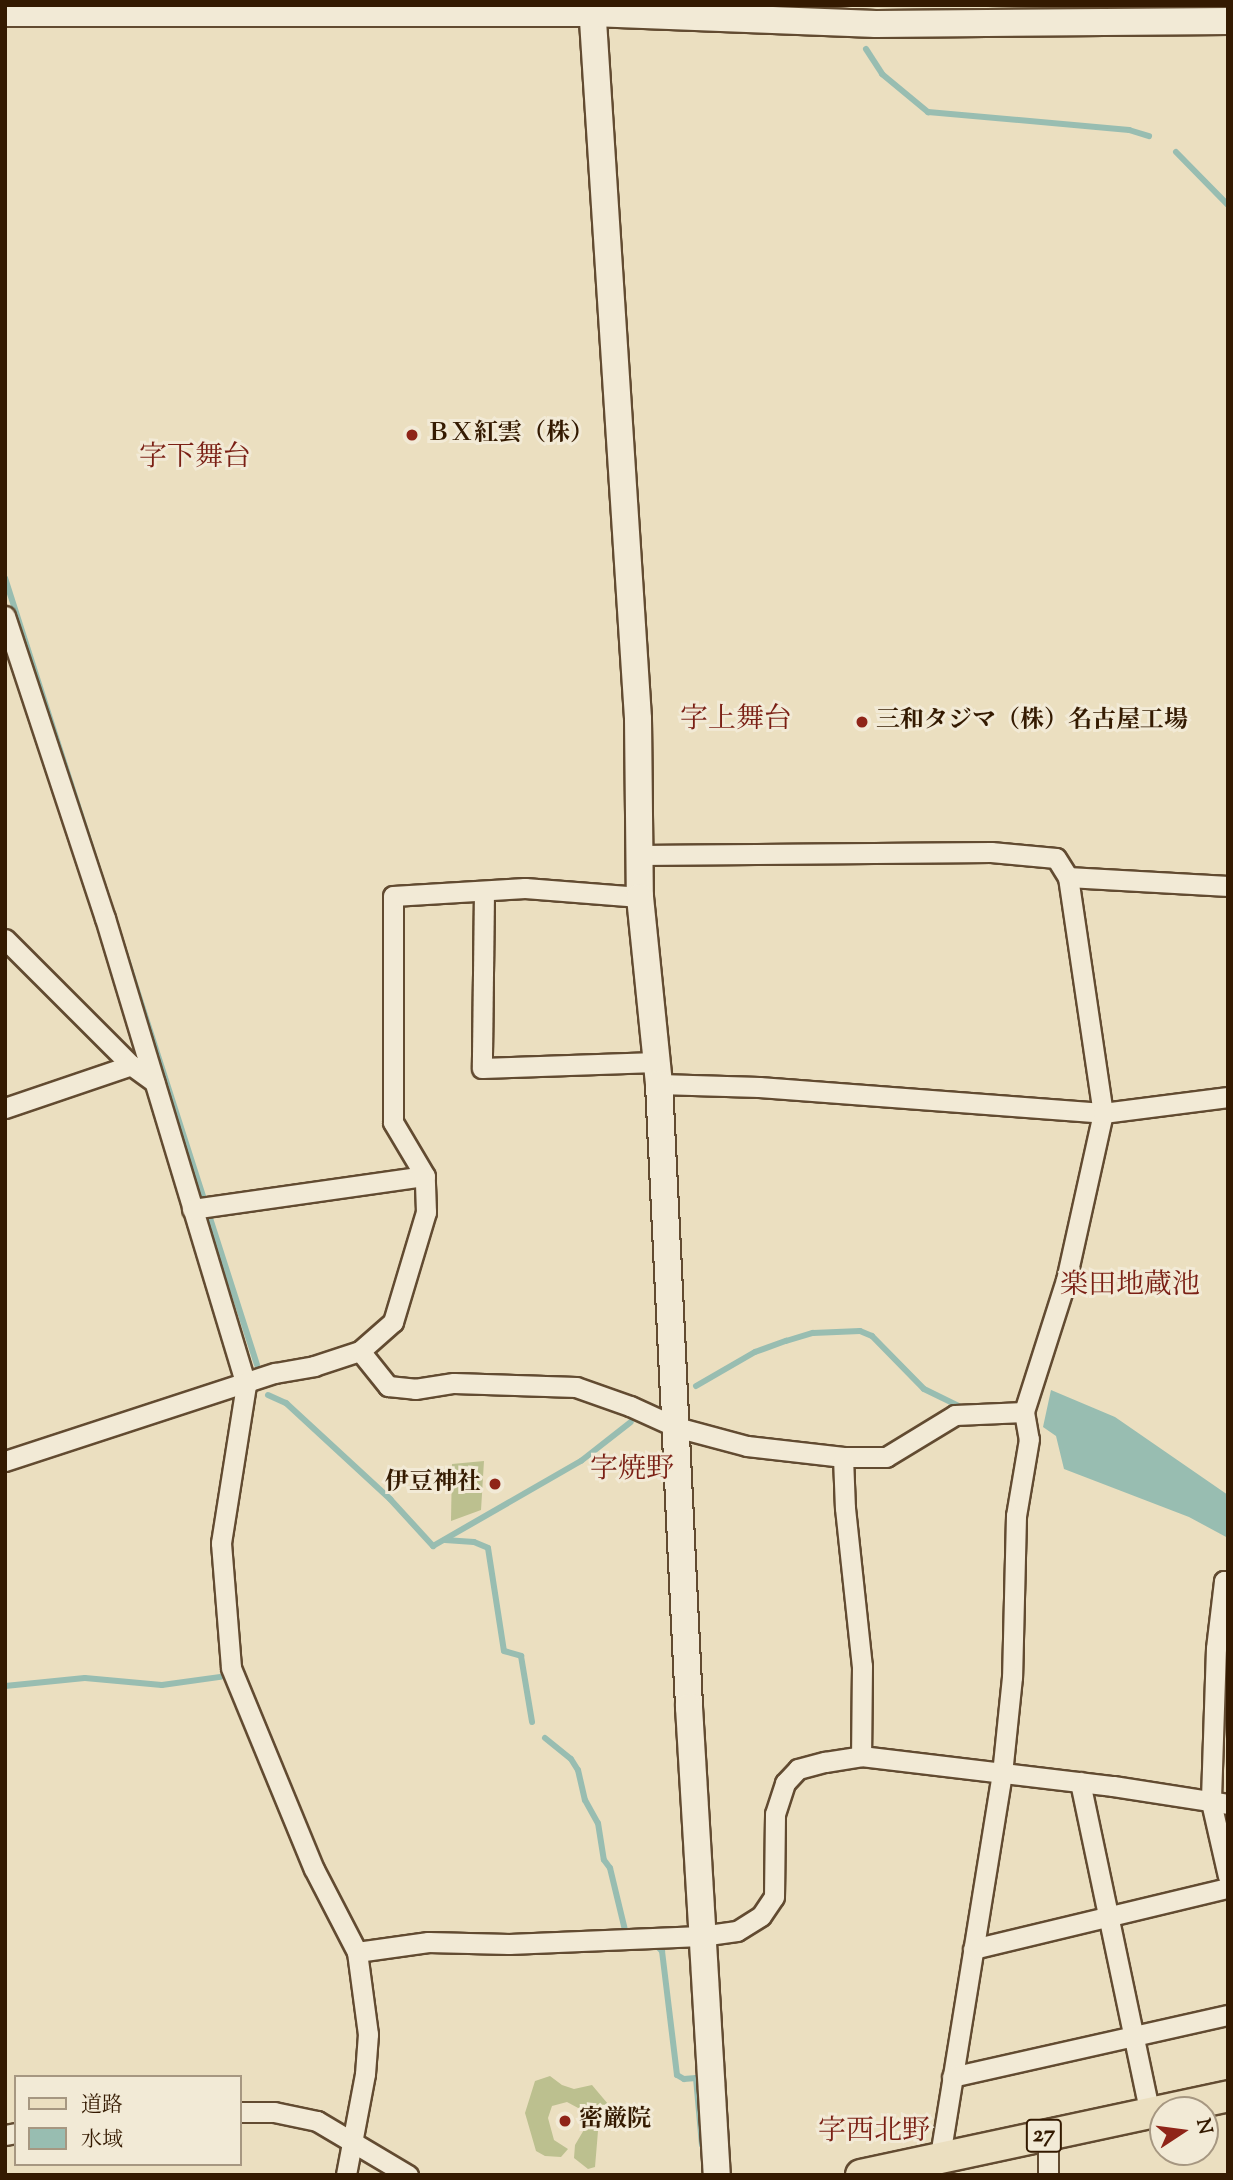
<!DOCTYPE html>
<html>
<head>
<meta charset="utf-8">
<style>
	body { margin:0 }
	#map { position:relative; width:1233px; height:2180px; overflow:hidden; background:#ebdfc0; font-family:"Sorts Mill Goudy","Noto Serif JP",serif }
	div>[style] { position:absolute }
	.green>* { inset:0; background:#bcc08f }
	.water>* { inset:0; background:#98bdb1 }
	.stream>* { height:6px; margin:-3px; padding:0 3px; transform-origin:3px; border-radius:3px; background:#98bdb1 }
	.roads { filter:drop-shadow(2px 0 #624b31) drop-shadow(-2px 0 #624b31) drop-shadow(0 2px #624b31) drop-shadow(0 -2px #624b31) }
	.street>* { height:19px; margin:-9.5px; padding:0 9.5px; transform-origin:9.5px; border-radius:9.5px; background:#f2ead6 }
	.secondary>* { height:26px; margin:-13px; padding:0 13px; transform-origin:13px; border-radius:13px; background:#f2ead6 }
	.primary>* { height:30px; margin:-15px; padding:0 15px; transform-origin:15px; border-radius:15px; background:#ebdfc0 }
	.dots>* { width:19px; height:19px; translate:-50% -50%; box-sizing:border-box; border:4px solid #f2ead6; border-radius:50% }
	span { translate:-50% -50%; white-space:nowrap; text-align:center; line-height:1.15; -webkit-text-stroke:6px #f2ead6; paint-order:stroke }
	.shield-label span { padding:2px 5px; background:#f2ead6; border:2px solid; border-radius:5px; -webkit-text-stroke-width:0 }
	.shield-label { font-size:23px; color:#341a01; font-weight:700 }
	.poi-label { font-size:24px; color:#341a01; font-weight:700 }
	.left { translate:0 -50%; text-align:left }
	.right { translate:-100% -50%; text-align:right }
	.quarter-label { font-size:28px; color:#7a1f14 }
	.frame { position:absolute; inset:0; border:7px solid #341a01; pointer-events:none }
	.legend { position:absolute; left:14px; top:2075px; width:228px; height:91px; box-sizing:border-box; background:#f2ead6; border:2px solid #a69781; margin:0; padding:9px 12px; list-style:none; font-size:21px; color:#341a01 }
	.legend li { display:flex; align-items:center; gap:14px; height:35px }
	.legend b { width:35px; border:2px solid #a69781 }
	.north { position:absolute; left:1149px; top:2096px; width:70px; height:70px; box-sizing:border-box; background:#f2ead6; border:2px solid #a69781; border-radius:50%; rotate:77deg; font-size:19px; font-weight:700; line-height:28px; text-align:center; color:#341a01 }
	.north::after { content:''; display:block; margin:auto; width:24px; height:32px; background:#8f2418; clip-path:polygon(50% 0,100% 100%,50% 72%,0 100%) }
</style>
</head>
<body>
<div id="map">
	<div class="green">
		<i style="clip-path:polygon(484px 1461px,481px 1510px,451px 1521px,452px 1464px)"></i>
		<i style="clip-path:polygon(550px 2076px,562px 2085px,574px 2089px,592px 2085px,608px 2104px,599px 2119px,595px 2167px,588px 2169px,574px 2158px,575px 2145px,585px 2128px,580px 2109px,567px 2102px,552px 2106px,548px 2118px,554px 2140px,568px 2149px,561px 2157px,545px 2156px,536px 2151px,525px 2113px,535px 2081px)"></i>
	</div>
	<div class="water">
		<i style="clip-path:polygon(1051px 1390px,1115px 1417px,1228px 1495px,1228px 1538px,1189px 1517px,1064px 1469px,1056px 1436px,1043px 1427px)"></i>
	</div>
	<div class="stream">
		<i style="left:866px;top:49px;width:30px;rotate:57deg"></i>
		<i style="left:882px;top:74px;width:60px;rotate:39.6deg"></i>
		<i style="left:928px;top:112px;width:202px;rotate:5.1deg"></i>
		<i style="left:1129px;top:130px;width:21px;rotate:17deg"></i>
		<i style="left:1176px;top:152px;width:74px;rotate:45.5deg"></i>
		<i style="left:5px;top:578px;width:826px;rotate:72.24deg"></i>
		<i style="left:696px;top:1386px;width:68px;rotate:-30deg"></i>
		<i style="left:755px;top:1352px;width:33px;rotate:-20deg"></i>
		<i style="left:786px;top:1341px;width:28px;rotate:-17deg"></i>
		<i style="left:813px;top:1333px;width:47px;rotate:-2.4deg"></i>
		<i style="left:860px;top:1331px;width:13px;rotate:23deg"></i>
		<i style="left:872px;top:1336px;width:74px;rotate:45.5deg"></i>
		<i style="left:924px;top:1389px;width:39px;rotate:26deg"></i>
		<i style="left:268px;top:1395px;width:20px;rotate:24deg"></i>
		<i style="left:286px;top:1403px;width:142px;rotate:42.7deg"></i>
		<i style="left:390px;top:1499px;width:64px;rotate:47.5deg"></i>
		<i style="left:433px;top:1546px;width:171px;rotate:-29.9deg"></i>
		<i style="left:581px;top:1461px;width:63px;rotate:-38deg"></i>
		<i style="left:445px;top:1540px;width:29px;rotate:4deg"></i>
		<i style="left:474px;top:1542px;width:15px;rotate:23deg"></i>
		<i style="left:488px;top:1548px;width:104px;rotate:81.2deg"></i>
		<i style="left:504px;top:1651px;width:18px;rotate:16deg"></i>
		<i style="left:521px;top:1656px;width:67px;rotate:80.5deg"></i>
		<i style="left:5px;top:1686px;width:80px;rotate:-5.7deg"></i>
		<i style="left:85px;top:1678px;width:77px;rotate:5.2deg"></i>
		<i style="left:162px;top:1685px;width:59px;rotate:-7.9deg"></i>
		<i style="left:545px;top:1738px;width:33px;rotate:39deg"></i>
		<i style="left:571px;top:1759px;width:13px;rotate:58deg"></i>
		<i style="left:578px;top:1770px;width:31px;rotate:77deg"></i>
		<i style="left:585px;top:1800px;width:26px;rotate:61deg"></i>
		<i style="left:598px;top:1823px;width:37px;rotate:81deg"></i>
		<i style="left:604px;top:1860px;width:10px;rotate:53deg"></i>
		<i style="left:610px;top:1868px;width:64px;rotate:76.4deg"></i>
		<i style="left:655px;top:1944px;width:10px;rotate:45deg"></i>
		<i style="left:662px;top:1951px;width:125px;rotate:83.1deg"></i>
		<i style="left:677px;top:2075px;width:8px;rotate:30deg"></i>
		<i style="left:684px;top:2079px;width:12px;rotate:-5deg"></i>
		<i style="left:696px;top:2078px;width:67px;rotate:84.9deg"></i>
	</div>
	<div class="roads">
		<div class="street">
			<i style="left:5px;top:616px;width:318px;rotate:71.7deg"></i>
			<i style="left:105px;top:918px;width:488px;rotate:73.2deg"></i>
			<i style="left:246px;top:1385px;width:160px;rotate:99deg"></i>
			<i style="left:221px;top:1543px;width:125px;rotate:85.4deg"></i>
			<i style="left:231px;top:1668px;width:217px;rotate:67.6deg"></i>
			<i style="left:314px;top:1869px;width:93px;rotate:62.6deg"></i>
			<i style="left:357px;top:1952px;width:83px;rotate:82.4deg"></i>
			<i style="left:368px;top:2034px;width:40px;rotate:94.3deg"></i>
			<i style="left:365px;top:2074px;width:103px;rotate:100.7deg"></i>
			<i style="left:639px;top:855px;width:352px;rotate:-0.5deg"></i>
			<i style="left:991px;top:852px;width:65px;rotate:5.3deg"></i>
			<i style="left:1056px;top:858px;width:22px;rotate:58deg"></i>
			<i style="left:1068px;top:877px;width:239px;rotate:81.6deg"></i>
			<i style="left:1103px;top:1113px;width:171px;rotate:102.5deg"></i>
			<i style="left:1066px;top:1280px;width:139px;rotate:107.7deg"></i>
			<i style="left:1024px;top:1412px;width:27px;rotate:80deg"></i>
			<i style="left:1029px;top:1439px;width:78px;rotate:99.6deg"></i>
			<i style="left:1016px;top:1516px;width:161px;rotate:91.4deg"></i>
			<i style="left:1012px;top:1677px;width:97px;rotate:95.9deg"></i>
			<i style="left:1002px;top:1773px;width:389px;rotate:99.2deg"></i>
			<i style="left:1068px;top:877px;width:160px;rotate:3.2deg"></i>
			<i style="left:484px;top:892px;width:176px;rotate:90.7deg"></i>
			<i style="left:482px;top:1068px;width:174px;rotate:-2deg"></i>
			<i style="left:5px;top:939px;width:178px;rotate:45deg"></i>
			<i style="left:131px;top:1065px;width:29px;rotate:36deg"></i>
			<i style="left:659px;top:1084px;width:100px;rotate:1.7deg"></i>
			<i style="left:759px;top:1087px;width:345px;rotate:4.3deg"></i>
			<i style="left:1103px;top:1113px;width:126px;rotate:-7.3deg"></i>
			<i style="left:5px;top:1108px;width:133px;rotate:-18.8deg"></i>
			<i style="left:192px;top:1209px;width:235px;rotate:-8.1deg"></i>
			<i style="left:360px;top:1351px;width:45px;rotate:51.3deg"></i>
			<i style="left:388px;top:1386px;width:27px;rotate:6deg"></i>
			<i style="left:415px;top:1389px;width:39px;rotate:-9deg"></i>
			<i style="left:454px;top:1383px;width:122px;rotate:1.9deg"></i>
			<i style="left:576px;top:1387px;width:57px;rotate:19.4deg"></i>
			<i style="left:630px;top:1406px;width:51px;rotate:24.5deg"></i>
			<i style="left:676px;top:1427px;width:73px;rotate:15deg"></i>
			<i style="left:747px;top:1446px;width:97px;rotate:6.5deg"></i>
			<i style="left:843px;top:1457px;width:43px"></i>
			<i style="left:886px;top:1457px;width:81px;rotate:-31.3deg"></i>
			<i style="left:955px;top:1415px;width:69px;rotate:-2.5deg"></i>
			<i style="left:843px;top:1457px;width:51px;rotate:87.8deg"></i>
			<i style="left:845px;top:1508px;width:159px;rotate:83.9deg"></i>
			<i style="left:862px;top:1666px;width:90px;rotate:90.6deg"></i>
			<i style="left:5px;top:1461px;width:284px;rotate:-18.1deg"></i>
			<i style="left:275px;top:1373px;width:40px;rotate:-10deg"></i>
			<i style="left:314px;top:1366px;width:48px;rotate:-18.1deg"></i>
			<i style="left:360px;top:1351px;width:44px;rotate:-41.3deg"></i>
			<i style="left:393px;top:1322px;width:115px;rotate:-73.3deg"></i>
			<i style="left:426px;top:1212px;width:36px;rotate:-92deg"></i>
			<i style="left:425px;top:1176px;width:63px;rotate:-120.7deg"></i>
			<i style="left:393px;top:1122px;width:226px;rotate:-90deg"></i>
			<i style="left:393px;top:896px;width:132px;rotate:-3.5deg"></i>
			<i style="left:525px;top:888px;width:115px;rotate:4.5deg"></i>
			<i style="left:1228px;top:1582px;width:4px;rotate:-166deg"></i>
			<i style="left:1224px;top:1581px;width:67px;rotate:96.8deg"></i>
			<i style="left:1216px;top:1648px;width:154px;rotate:91.9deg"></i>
			<i style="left:1211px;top:1802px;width:76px;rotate:77.1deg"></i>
			<i style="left:1080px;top:1782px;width:338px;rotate:78.1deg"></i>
			<i style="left:973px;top:1949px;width:262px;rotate:-13.5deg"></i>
			<i style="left:357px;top:1952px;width:72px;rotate:-8deg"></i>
			<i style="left:428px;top:1942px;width:81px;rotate:1.4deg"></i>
			<i style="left:509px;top:1944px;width:192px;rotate:-2.4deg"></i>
			<i style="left:701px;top:1936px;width:36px;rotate:-8deg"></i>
			<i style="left:737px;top:1931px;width:28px;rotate:-32deg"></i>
			<i style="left:761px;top:1916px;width:23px;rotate:-56deg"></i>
			<i style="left:774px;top:1897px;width:83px;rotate:-89.3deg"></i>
			<i style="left:775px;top:1814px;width:33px;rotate:-72deg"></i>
			<i style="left:785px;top:1783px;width:19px;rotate:-47deg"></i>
			<i style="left:798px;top:1769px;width:28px;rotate:-15deg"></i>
			<i style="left:825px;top:1762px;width:36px;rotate:-9deg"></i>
			<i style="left:861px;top:1756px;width:254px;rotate:6.8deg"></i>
			<i style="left:1113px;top:1786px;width:116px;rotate:8.9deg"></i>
			<i style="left:952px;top:2077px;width:283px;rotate:-12.7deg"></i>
			<i style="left:240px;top:2112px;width:34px"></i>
			<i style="left:274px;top:2112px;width:44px;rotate:11.8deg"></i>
			<i style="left:317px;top:2121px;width:106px;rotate:30.7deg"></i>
			<i style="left:5px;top:2135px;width:11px;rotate:-10deg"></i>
			<i style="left:1048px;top:2175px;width:39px;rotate:-90deg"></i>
		</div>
		<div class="secondary">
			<i style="left:592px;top:5px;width:715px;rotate:86.31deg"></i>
			<i style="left:638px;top:719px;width:178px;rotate:89.4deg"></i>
			<i style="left:640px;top:897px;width:188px;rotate:84.2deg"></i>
			<i style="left:659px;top:1084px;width:624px;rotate:87.24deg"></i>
			<i style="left:689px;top:1707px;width:469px;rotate:86.6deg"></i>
			<i style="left:5px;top:13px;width:587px"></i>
			<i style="left:592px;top:13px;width:284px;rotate:2.2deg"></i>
			<i style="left:876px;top:24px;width:352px;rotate:-0.5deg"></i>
		</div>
		<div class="primary">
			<i style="left:861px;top:2175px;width:375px;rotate:-12.1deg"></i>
		</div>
	</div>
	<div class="dots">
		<i style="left:412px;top:435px;background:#8f2418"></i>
		<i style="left:862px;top:722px;background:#8f2418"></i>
		<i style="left:495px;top:1484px;background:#8f2418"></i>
		<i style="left:565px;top:2121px;background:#8f2418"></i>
	</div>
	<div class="shield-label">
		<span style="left:1044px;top:2136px">27</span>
	</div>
	<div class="poi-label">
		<span class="left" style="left:426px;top:435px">ＢＸ紅雲（株）</span>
		<span class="left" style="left:876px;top:722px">三和タジマ（株）名古屋工場</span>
		<span class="right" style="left:481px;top:1484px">伊豆神社</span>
		<span class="left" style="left:579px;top:2121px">密厳院</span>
	</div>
	<div class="quarter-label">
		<span style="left:195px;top:458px">字下舞台</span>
		<span style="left:736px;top:720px">字上舞台</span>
		<span style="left:1130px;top:1286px">楽田地蔵池</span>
		<span style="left:632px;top:1470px">字焼野</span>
		<span style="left:874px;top:2132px">字西北野</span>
	</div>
	<div class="frame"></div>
	<ul class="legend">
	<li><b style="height:9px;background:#ebdfc0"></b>道路</li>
	<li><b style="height:19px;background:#98bdb1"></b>水域</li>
	</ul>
	<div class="north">N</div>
</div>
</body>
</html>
